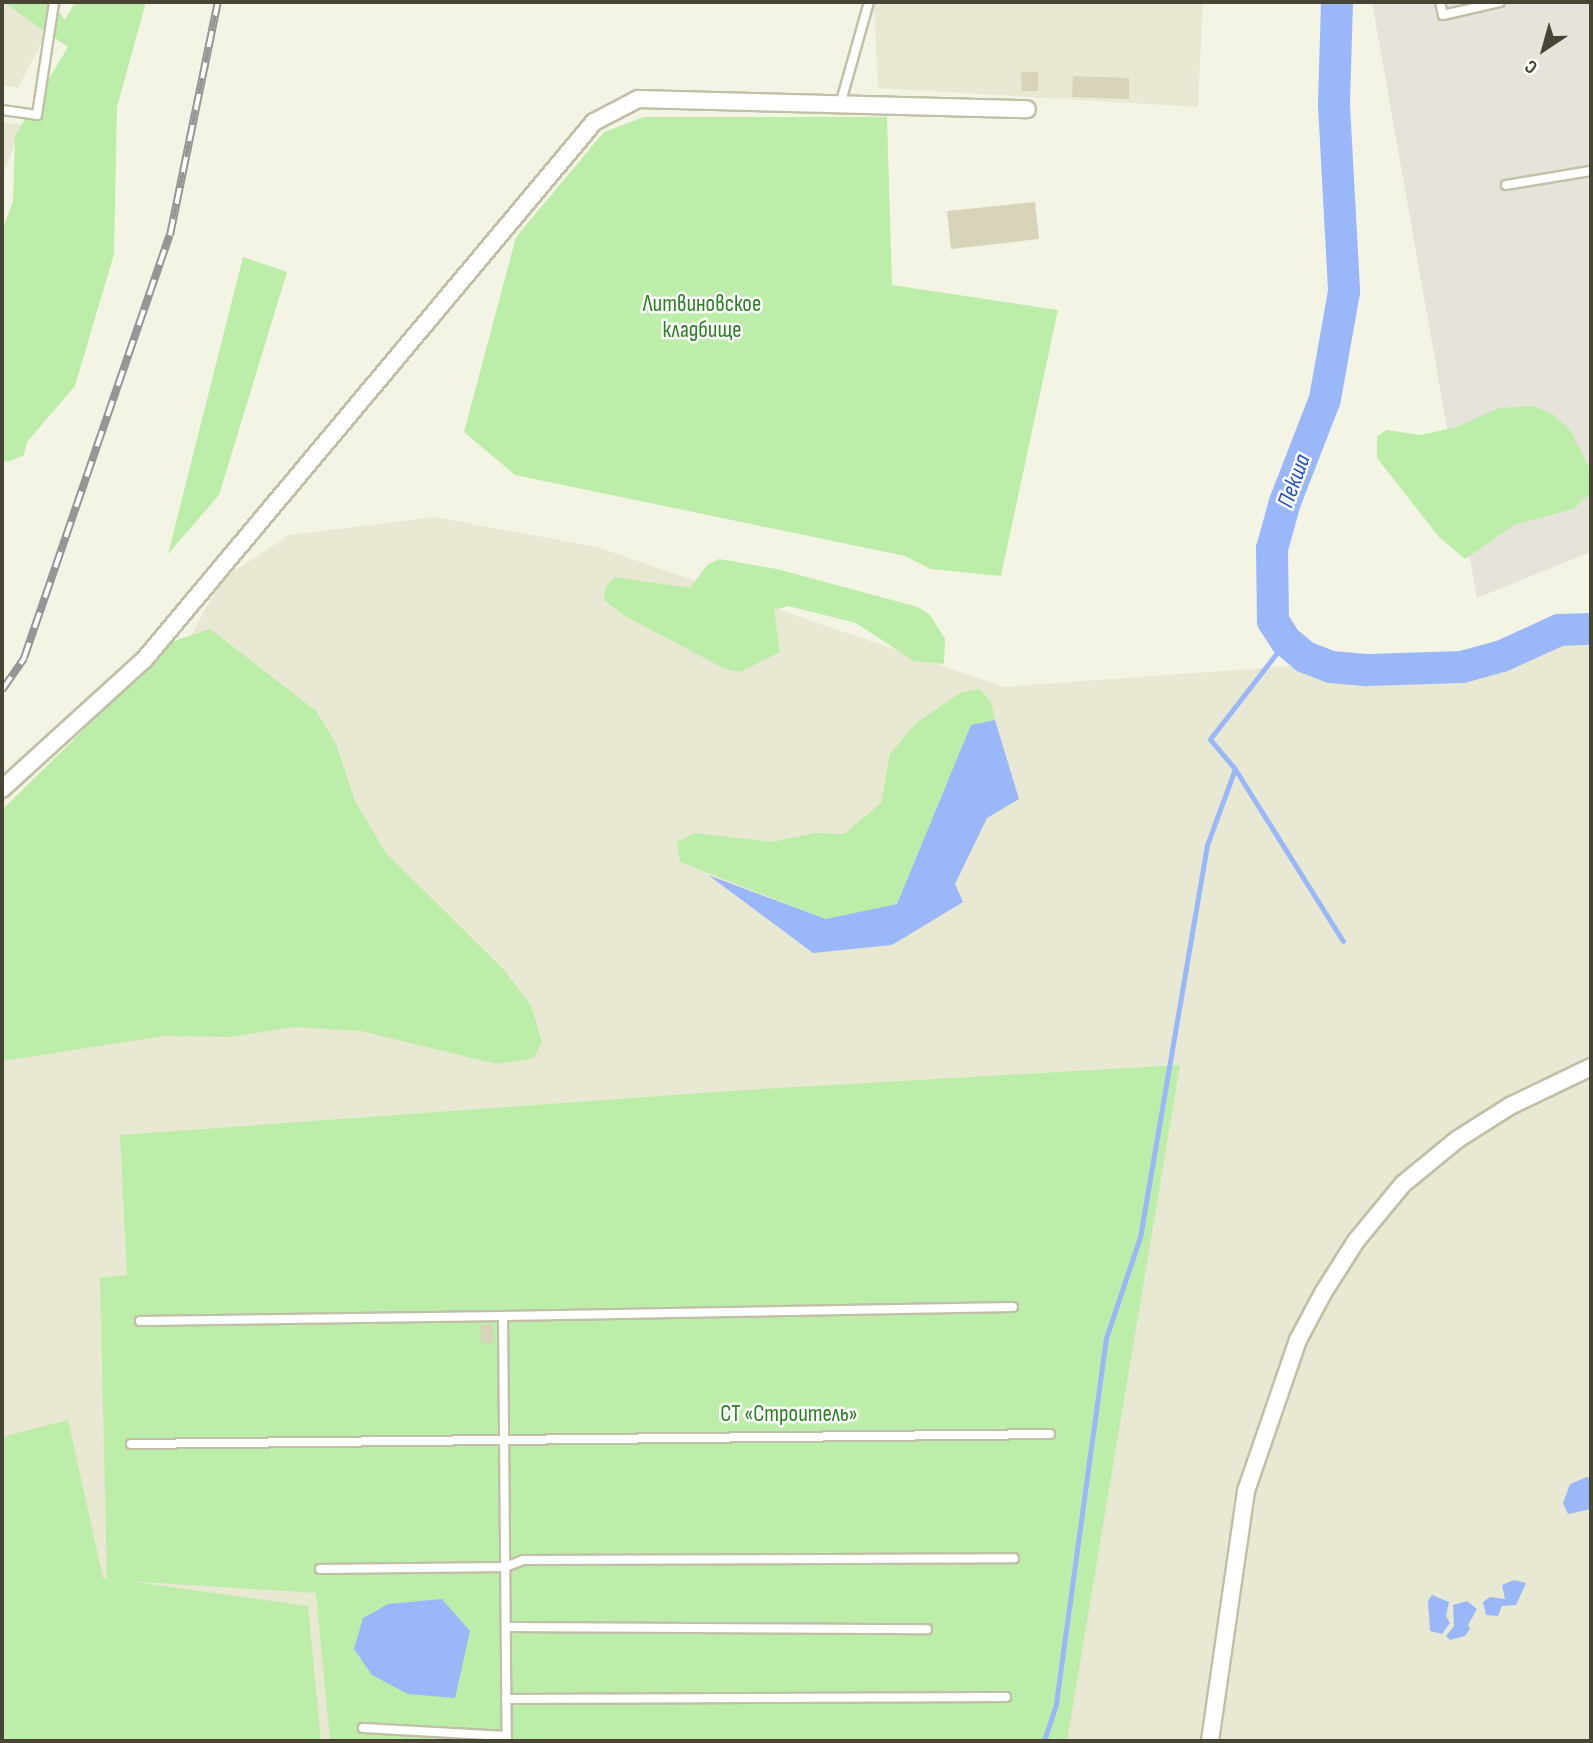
<!DOCTYPE html>
<html>
<head>
<meta charset="utf-8">
<style>
	body { margin:0 }
	#map { position:relative; width:1593px; height:1743px; overflow:hidden; background:#f4f4e5; font-family:"Sofia Sans Condensed",sans-serif }
	div>[style] { position:absolute }
	.residential>* { inset:0; background:#e9e8d2 }
	.industrial>* { inset:0; background:#e6e4da }
	.green>* { inset:0; background:#bceea9 }
	.water>* { inset:0; background:#9ab8f9 }
	.stream>* { height:5px; margin:-2.5px; padding:0 2.5px; transform-origin:2.5px; border-radius:2.5px; background:#9ab8f9 }
	.river>* { height:32px; margin:-16px; padding:0 16px; transform-origin:16px; border-radius:16px; background:#9ab8f9 }
	.building>* { inset:0; background:#d7d4b9 }
	.roads { filter:drop-shadow(2px 0 #c1bfa6) drop-shadow(-2px 0 #c1bfa6) drop-shadow(0 2px #c1bfa6) drop-shadow(0 -2px #c1bfa6) }
	.service>* { height:8px; margin:-4px; padding:0 4px; transform-origin:4px; border-radius:4px; background:#fff }
	.minor>* { height:16px; margin:-8px; padding:0 8px; transform-origin:8px; border-radius:8px; background:#fff }
	.rail>* { height:8px; margin-top:-4px; transform-origin:0; background:repeating-linear-gradient(90deg,#fff 0 16px,#969696 0 32px); box-sizing:border-box; border-block:2px solid #969696 }
	span { translate:-50% -50%; white-space:nowrap; text-align:center; line-height:1.15; -webkit-text-stroke:5px #fff; paint-order:stroke }
	.park-label { font-size:23px; color:#2a8020 }
	.water-label { font-size:24px; color:#2051c0; font-style:italic }
	.frame { position:absolute; inset:0; border:4px solid #484534; pointer-events:none }
	.north { position:absolute; left:1509px; top:14px; width:70px; height:70px; -webkit-text-stroke:5px #fff; paint-order:stroke; rotate:216deg; font-size:19px; font-weight:700; line-height:28px; text-align:center; color:#484534 }
	.north::after { content:''; display:block; margin:auto; width:24px; height:32px; background:#484534; clip-path:polygon(50% 0,100% 100%,50% 72%,0 100%) }
</style>
</head>
<body>
<div id="map">
	<div class="residential">
		<i style="clip-path:polygon(2px 2px,63px 2px,18px 88px,2px 85px)"></i>
		<i style="clip-path:polygon(874px 2px,1203px 2px,1198px 107px,878px 88px)"></i>
		<i style="clip-path:polygon(2px 122px,23px 125px,2px 177px)"></i>
		<i style="clip-path:polygon(435px 517px,597px 547px,1004px 687px,1531px 648px,1591px 620px,1591px 1741px,2px 1741px,2px 929px,89px 825px,221px 580px,289px 535px)"></i>
	</div>
	<div class="industrial">
		<i style="clip-path:polygon(1372px 2px,1591px 2px,1591px 552px,1477px 598px)"></i>
	</div>
	<div class="green">
		<i style="clip-path:polygon(3px 2px,52px 2px,65px 20px,75px 2px,146px 2px,117px 107px,114px 254px,75px 386px,27px 442px,24px 455px,8px 462px,2px 460px,2px 231px,13px 201px,15px 136px,68px 47px)"></i>
		<i style="clip-path:polygon(644px 117px,887px 117px,892px 285px,1058px 310px,1001px 576px,931px 569px,905px 556px,515px 475px,464px 432px,516px 237px,604px 132px)"></i>
		<i style="clip-path:polygon(243px 257px,287px 272px,219px 495px,168px 554px)"></i>
		<i style="clip-path:polygon(1534px 406px,1554px 415px,1570px 430px,1591px 471px,1590px 494px,1573px 509px,1514px 525px,1465px 559px,1439px 537px,1377px 458px,1377px 436px,1387px 430px,1421px 435px,1456px 427px,1499px 408px)"></i>
		<i style="clip-path:polygon(719px 559px,777px 569px,918px 607px,930px 615px,945px 639px,944px 664px,914px 661px,856px 623px,788px 606px,774px 610px,780px 652px,740px 672px,725px 669px,625px 616px,604px 600px,606px 586px,615px 577px,690px 588px,707px 565px)"></i>
		<i style="clip-path:polygon(210px 629px,316px 711px,336px 744px,355px 801px,385px 852px,504px 970px,531px 1006px,542px 1042px,534px 1058px,497px 1064px,361px 1031px,294px 1027px,231px 1037px,164px 1036px,2px 1061px,2px 810px,174px 641px)"></i>
		<i style="clip-path:polygon(979px 689px,991px 702px,995px 720px,971px 726px,897px 904px,826px 919px,680px 862px,677px 842px,695px 833px,772px 842px,815px 833px,844px 834px,881px 803px,890px 754px,916px 723px,960px 693px)"></i>
		<i style="clip-path:polygon(1180px 1065px,1067px 1741px,330px 1741px,316px 1593px,127px 1581px,308px 1606px,321px 1741px,2px 1741px,2px 1437px,68px 1420px,103px 1578px,107px 1579px,100px 1278px,127px 1275px,120px 1135px,729px 1091px)"></i>
	</div>
	<div class="water">
		<i style="clip-path:polygon(995px 720px,1019px 799px,987px 818px,955px 884px,963px 902px,892px 945px,813px 953px,708px 875px,826px 919px,897px 904px,971px 725px)"></i>
		<i style="clip-path:polygon(1587px 1477px,1591px 1479px,1591px 1509px,1568px 1514px,1563px 1503px,1570px 1484px)"></i>
		<i style="clip-path:polygon(1514px 1580px,1526px 1583px,1516px 1605px,1502px 1606px,1498px 1616px,1486px 1615px,1483px 1602px,1490px 1597px,1505px 1599px,1502px 1585px)"></i>
		<i style="clip-path:polygon(1432px 1595px,1449px 1602px,1446px 1616px,1450px 1623px,1442px 1634px,1430px 1631px,1428px 1601px)"></i>
		<i style="clip-path:polygon(442px 1599px,470px 1631px,455px 1698px,408px 1694px,372px 1675px,354px 1649px,363px 1618px,388px 1604px)"></i>
		<i style="clip-path:polygon(1467px 1601px,1477px 1609px,1468px 1625px,1470px 1629px,1465px 1636px,1450px 1640px,1446px 1636px,1454px 1626px,1453px 1605px)"></i>
	</div>
	<div class="stream">
		<i style="left:1235px;top:769px;width:203px;rotate:57.9deg"></i>
		<i style="left:1044px;top:1741px;width:40px;rotate:-72deg"></i>
		<i style="left:1056px;top:1703px;width:368px;rotate:-82.2deg"></i>
		<i style="left:1106px;top:1338px;width:107px;rotate:-71.4deg"></i>
		<i style="left:1140px;top:1237px;width:398px;rotate:-80.3deg"></i>
		<i style="left:1207px;top:845px;width:81px;rotate:-69.8deg"></i>
		<i style="left:1235px;top:769px;width:39px;rotate:-130deg"></i>
		<i style="left:1210px;top:739px;width:124px;rotate:-52.2deg"></i>
	</div>
	<div class="river">
		<i style="left:1337px;top:2px;width:103px;rotate:91.7deg"></i>
		<i style="left:1334px;top:105px;width:187px;rotate:86.9deg"></i>
		<i style="left:1344px;top:292px;width:109px;rotate:100.1deg"></i>
		<i style="left:1325px;top:399px;width:110px;rotate:111.2deg"></i>
		<i style="left:1285px;top:502px;width:49px;rotate:105.5deg"></i>
		<i style="left:1272px;top:549px;width:72px;rotate:89.2deg"></i>
		<i style="left:1273px;top:621px;width:24px;rotate:57deg"></i>
		<i style="left:1286px;top:641px;width:25px;rotate:40deg"></i>
		<i style="left:1305px;top:657px;width:28px;rotate:21deg"></i>
		<i style="left:1331px;top:667px;width:37px;rotate:5deg"></i>
		<i style="left:1368px;top:670px;width:94px;rotate:-1.8deg"></i>
		<i style="left:1462px;top:667px;width:41px;rotate:-15.4deg"></i>
		<i style="left:1502px;top:656px;width:63px;rotate:-24.5deg"></i>
		<i style="left:1559px;top:630px;width:32px;rotate:-2deg"></i>
	</div>
	<div class="building">
		<i style="clip-path:polygon(1021px 72px,1038px 72px,1038px 91px,1022px 91px)"></i>
		<i style="clip-path:polygon(1073px 76px,1129px 78px,1129px 99px,1072px 97px)"></i>
		<i style="clip-path:polygon(1035px 202px,1039px 239px,951px 249px,947px 211px)"></i>
		<i style="clip-path:polygon(493px 1324px,493px 1343px,481px 1343px,480px 1325px)"></i>
	</div>
	<div class="roads">
		<div class="service">
			<i style="left:1440px;top:2px;width:13px;rotate:77deg"></i>
			<i style="left:1443px;top:15px;width:58px;rotate:-12.8deg"></i>
			<i style="left:840px;top:105px;width:107px;rotate:-74.3deg"></i>
			<i style="left:2px;top:110px;width:35px;rotate:8deg"></i>
			<i style="left:37px;top:115px;width:114px;rotate:-81.4deg"></i>
			<i style="left:1506px;top:185px;width:86px;rotate:-9.4deg"></i>
			<i style="left:503px;top:1316px;width:510px;rotate:-1.01deg"></i>
			<i style="left:140px;top:1321px;width:363px;rotate:-0.8deg"></i>
			<i style="left:503px;top:1316px;width:425px;rotate:89.5deg"></i>
			<i style="left:131px;top:1444px;width:919px;rotate:-0.62deg"></i>
			<i style="left:320px;top:1569px;width:185px;rotate:-0.6deg"></i>
			<i style="left:505px;top:1567px;width:19px;rotate:-21deg"></i>
			<i style="left:523px;top:1560px;width:491px;rotate:-0.2deg"></i>
			<i style="left:506px;top:1627px;width:421px;rotate:0.3deg"></i>
			<i style="left:506px;top:1699px;width:500px;rotate:-0.23deg"></i>
			<i style="left:363px;top:1728px;width:144px;rotate:3.2deg"></i>
		</div>
		<div class="minor">
			<i style="left:2px;top:789px;width:192px;rotate:-42.3deg"></i>
			<i style="left:144px;top:660px;width:701px;rotate:-50.09deg"></i>
			<i style="left:594px;top:122px;width:50px;rotate:-27.6deg"></i>
			<i style="left:638px;top:99px;width:389px;rotate:1.5deg"></i>
			<i style="left:1210px;top:1741px;width:253px;rotate:-81.8deg"></i>
			<i style="left:1246px;top:1491px;width:160px;rotate:-71deg"></i>
			<i style="left:1298px;top:1340px;width:53px;rotate:-62deg"></i>
			<i style="left:1323px;top:1293px;width:62px;rotate:-57.6deg"></i>
			<i style="left:1356px;top:1241px;width:74px;rotate:-50.5deg"></i>
			<i style="left:1403px;top:1184px;width:71px;rotate:-39.3deg"></i>
			<i style="left:1458px;top:1139px;width:62px;rotate:-32.4deg"></i>
			<i style="left:1510px;top:1106px;width:90px;rotate:-25.7deg"></i>
		</div>
	</div>
	<div class="rail">
		<i style="left:2px;top:690px;width:39px;rotate:-55deg"></i>
		<i style="left:24px;top:658px;width:447px;rotate:-71deg"></i>
		<i style="left:170px;top:235px;width:238px;rotate:-78.4deg"></i>
	</div>
	<div class="park-label">
		<span style="left:702px;top:317px">Литвиновское<br>кладбище</span>
		<span style="left:789px;top:1414px">СТ «Строитель»</span>
	</div>
	<div class="water-label">
		<span style="left:1294px;top:481px;rotate:-70deg">Пекша</span>
	</div>
	<div class="frame"></div>
	<div class="north">С</div>
</div>
</body>
</html>
